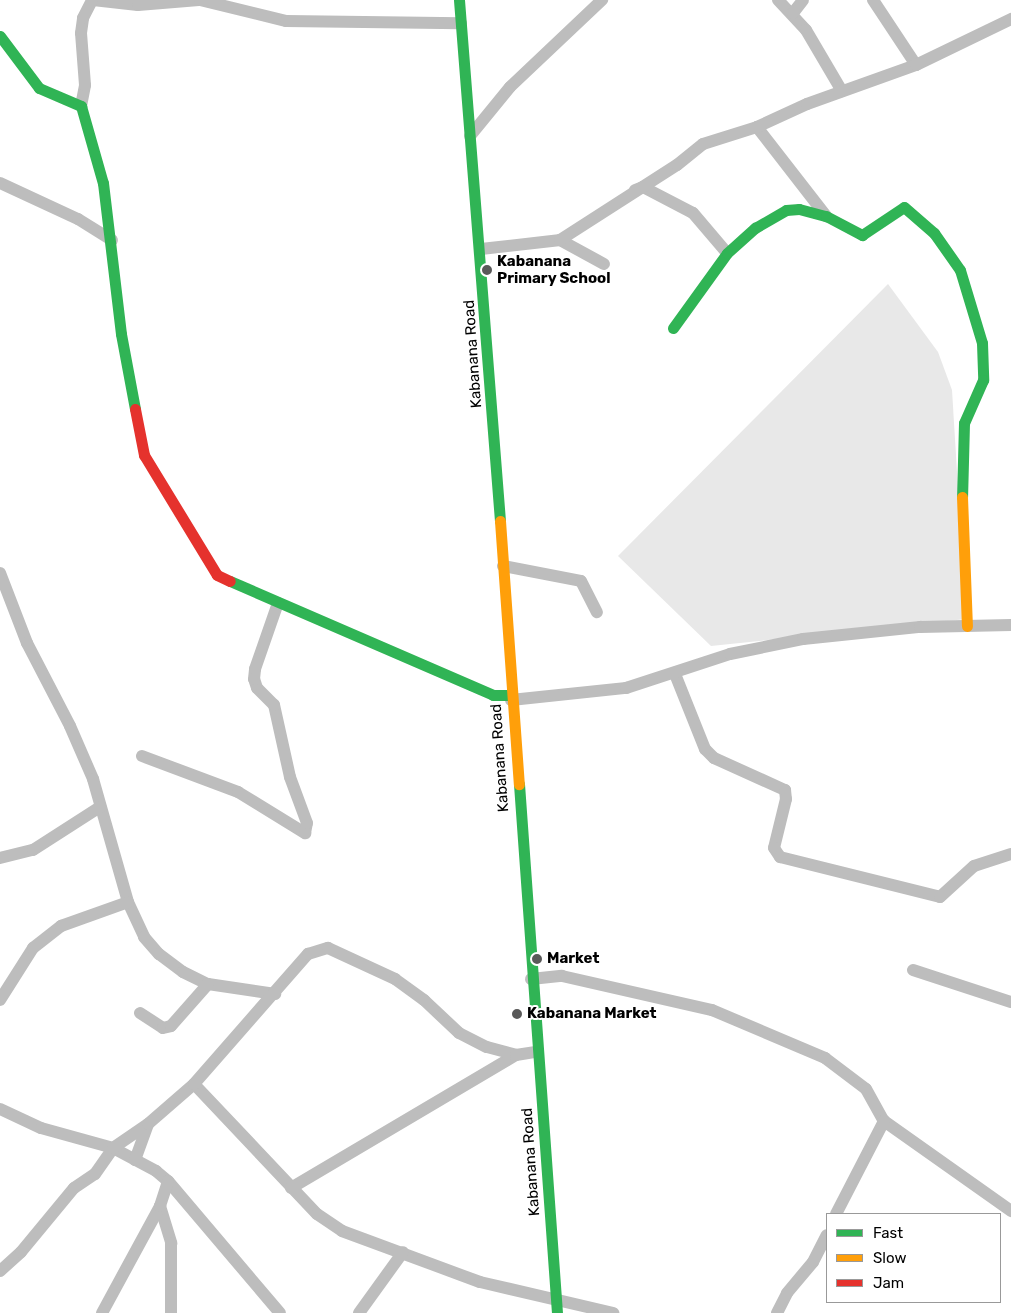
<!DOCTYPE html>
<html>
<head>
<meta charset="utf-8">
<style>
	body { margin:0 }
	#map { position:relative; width:1011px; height:1313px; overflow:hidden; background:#fff; font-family:Rubik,sans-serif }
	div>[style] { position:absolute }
	.green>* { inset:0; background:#e8e8e8 }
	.street>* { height:12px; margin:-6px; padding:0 6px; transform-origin:6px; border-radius:6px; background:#bdbdbd }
	.fast>* { height:11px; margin:-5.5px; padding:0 5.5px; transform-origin:5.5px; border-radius:5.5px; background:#30b455 }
	.slow>* { height:11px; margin:-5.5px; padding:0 5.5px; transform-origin:5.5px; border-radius:5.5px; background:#ff9f0a }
	.jam>* { height:11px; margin:-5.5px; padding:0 5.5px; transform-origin:5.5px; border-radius:5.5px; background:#e5322d }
	.dots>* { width:14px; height:14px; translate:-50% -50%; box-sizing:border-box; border:2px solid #fff; border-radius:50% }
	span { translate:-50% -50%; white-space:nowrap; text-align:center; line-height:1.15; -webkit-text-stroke:4px #fff; paint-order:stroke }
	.poi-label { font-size:15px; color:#000; font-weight:700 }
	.left { translate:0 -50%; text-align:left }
	.street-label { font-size:15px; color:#000 }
	.legend { position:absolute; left:826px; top:1213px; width:175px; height:90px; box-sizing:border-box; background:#fff; border:1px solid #999; margin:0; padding:6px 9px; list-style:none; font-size:15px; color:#000 }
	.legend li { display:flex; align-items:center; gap:10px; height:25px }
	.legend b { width:25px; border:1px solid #999 }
</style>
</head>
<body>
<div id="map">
	<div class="green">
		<i style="clip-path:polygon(888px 284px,938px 352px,952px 390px,966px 619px,711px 646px,618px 556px)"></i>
	</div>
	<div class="street">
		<i style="left:93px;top:0;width:45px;rotate:6.3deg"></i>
		<i style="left:138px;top:5px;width:61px;rotate:-4.7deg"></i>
		<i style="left:200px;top:0;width:89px;rotate:13.7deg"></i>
		<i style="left:286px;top:21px;width:175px;rotate:0.7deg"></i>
		<i style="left:778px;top:0;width:41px;rotate:47deg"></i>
		<i style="left:806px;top:30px;width:71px;rotate:59.5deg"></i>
		<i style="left:873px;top:0;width:78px;rotate:56.5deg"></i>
		<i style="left:793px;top:13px;width:16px;rotate:-52deg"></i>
		<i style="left:81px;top:106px;width:21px;rotate:-79deg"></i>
		<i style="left:85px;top:85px;width:52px;rotate:-94.4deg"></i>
		<i style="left:81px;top:33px;width:15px;rotate:-82deg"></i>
		<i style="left:83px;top:18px;width:20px;rotate:-63deg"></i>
		<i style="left:757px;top:127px;width:113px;rotate:52.2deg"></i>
		<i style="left:470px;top:136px;width:63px;rotate:-50.8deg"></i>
		<i style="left:510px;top:87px;width:127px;rotate:-43.4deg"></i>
		<i style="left:0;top:183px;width:86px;rotate:24.8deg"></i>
		<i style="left:78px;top:219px;width:40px;rotate:32deg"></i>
		<i style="left:635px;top:190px;width:9px;rotate:-21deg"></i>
		<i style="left:643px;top:187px;width:56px;rotate:27.5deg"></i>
		<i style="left:693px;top:213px;width:52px;rotate:49.6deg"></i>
		<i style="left:560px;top:240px;width:50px;rotate:28.6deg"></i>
		<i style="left:481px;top:249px;width:80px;rotate:-6.5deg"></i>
		<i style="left:560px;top:240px;width:139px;rotate:-32.7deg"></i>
		<i style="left:677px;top:165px;width:33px;rotate:-39deg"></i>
		<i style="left:703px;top:144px;width:57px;rotate:-17.5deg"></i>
		<i style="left:757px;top:127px;width:55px;rotate:-24.7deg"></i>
		<i style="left:807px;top:104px;width:116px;rotate:-19.7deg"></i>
		<i style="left:916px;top:65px;width:106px;rotate:-25.8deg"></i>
		<i style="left:503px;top:566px;width:79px;rotate:10.9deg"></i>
		<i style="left:581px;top:581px;width:35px;rotate:63deg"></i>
		<i style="left:0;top:573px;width:75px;rotate:68.9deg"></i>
		<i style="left:27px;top:643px;width:93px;rotate:62.6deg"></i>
		<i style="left:70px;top:726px;width:58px;rotate:66.5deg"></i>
		<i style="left:93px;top:779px;width:128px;rotate:74.1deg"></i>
		<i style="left:128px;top:902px;width:38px;rotate:65deg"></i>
		<i style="left:144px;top:937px;width:23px;rotate:49deg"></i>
		<i style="left:159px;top:954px;width:30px;rotate:37deg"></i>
		<i style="left:183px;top:972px;width:28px;rotate:26deg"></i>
		<i style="left:208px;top:984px;width:68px;rotate:8.5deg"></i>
		<i style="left:675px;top:674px;width:81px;rotate:68.2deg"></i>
		<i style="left:705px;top:749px;width:13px;rotate:45deg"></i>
		<i style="left:714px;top:758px;width:78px;rotate:24.3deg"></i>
		<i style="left:785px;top:790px;width:9px;rotate:84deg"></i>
		<i style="left:786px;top:799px;width:50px;rotate:103.8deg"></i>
		<i style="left:774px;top:848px;width:11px;rotate:56deg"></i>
		<i style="left:780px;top:857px;width:165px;rotate:14deg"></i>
		<i style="left:940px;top:897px;width:46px;rotate:-42.4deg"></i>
		<i style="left:974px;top:866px;width:39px;rotate:-18deg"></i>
		<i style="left:511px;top:700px;width:116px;rotate:-6deg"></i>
		<i style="left:626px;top:688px;width:109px;rotate:-18.1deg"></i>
		<i style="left:730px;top:654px;width:75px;rotate:-11.6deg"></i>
		<i style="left:803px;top:639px;width:118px;rotate:-5.9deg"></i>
		<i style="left:920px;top:627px;width:91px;rotate:-1.3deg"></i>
		<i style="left:142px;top:756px;width:103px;rotate:20.6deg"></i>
		<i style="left:238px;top:792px;width:79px;rotate:31.5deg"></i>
		<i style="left:305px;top:833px;width:10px;rotate:-79deg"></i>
		<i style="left:307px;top:823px;width:49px;rotate:-110.3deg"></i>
		<i style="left:290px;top:777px;width:74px;rotate:-102.5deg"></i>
		<i style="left:274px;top:705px;width:24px;rotate:-135deg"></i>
		<i style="left:257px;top:688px;width:9px;rotate:-108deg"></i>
		<i style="left:254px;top:679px;width:10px;rotate:-84deg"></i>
		<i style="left:255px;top:669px;width:70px;rotate:-70.8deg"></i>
		<i style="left:0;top:858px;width:34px;rotate:-14deg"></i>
		<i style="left:33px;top:850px;width:80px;rotate:-32.7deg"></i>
		<i style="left:913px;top:970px;width:103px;rotate:18.1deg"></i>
		<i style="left:531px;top:979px;width:31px;rotate:-6deg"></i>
		<i style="left:562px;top:976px;width:154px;rotate:12.8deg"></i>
		<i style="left:712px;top:1010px;width:123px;rotate:23deg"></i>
		<i style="left:825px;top:1058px;width:51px;rotate:37.1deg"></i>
		<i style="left:866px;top:1089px;width:37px;rotate:61deg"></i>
		<i style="left:884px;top:1121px;width:156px;rotate:35.3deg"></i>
		<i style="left:0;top:1000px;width:62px;rotate:-57.6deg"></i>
		<i style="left:33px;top:948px;width:36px;rotate:-38deg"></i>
		<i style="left:61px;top:926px;width:71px;rotate:-19.7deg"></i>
		<i style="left:140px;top:1013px;width:27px;rotate:33deg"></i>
		<i style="left:163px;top:1028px;width:8px;rotate:-14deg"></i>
		<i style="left:171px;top:1026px;width:56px;rotate:-48.6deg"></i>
		<i style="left:194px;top:1084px;width:179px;rotate:46.6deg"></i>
		<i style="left:317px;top:1214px;width:30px;rotate:34deg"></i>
		<i style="left:342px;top:1231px;width:147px;rotate:20.3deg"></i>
		<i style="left:480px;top:1282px;width:137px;rotate:13.1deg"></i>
		<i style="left:0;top:1109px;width:45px;rotate:24.9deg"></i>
		<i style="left:41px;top:1128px;width:75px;rotate:15.5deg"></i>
		<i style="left:113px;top:1148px;width:49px;rotate:28.1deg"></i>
		<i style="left:156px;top:1171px;width:16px;rotate:40deg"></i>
		<i style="left:168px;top:1181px;width:173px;rotate:49.7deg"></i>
		<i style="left:135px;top:1160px;width:38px;rotate:-70deg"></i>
		<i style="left:291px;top:1188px;width:261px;rotate:-30.6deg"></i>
		<i style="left:160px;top:1206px;width:39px;rotate:73deg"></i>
		<i style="left:171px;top:1243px;width:70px;rotate:90deg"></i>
		<i style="left:836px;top:1214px;width:105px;rotate:-62.7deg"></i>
		<i style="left:0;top:1271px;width:28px;rotate:-42deg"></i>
		<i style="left:21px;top:1252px;width:83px;rotate:-50.4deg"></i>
		<i style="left:74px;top:1188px;width:25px;rotate:-34deg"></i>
		<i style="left:95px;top:1174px;width:32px;rotate:-55deg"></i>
		<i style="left:113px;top:1148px;width:42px;rotate:-34.4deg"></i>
		<i style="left:148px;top:1124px;width:61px;rotate:-41deg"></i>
		<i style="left:194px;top:1084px;width:173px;rotate:-48.8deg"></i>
		<i style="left:308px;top:954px;width:21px;rotate:-17deg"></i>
		<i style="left:328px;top:948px;width:74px;rotate:24.8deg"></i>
		<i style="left:395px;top:979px;width:36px;rotate:36deg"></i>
		<i style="left:424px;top:1000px;width:48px;rotate:43.3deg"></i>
		<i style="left:459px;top:1033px;width:31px;rotate:27deg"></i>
		<i style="left:487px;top:1047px;width:30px;rotate:15deg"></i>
		<i style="left:516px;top:1055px;width:20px;rotate:-9deg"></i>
		<i style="left:102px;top:1313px;width:122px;rotate:-61.5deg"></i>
		<i style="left:160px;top:1206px;width:26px;rotate:-72deg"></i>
		<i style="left:359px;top:1313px;width:75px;rotate:-54.2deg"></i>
		<i style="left:777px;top:1313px;width:22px;rotate:-63deg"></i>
		<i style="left:787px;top:1293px;width:40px;rotate:-50deg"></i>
		<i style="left:813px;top:1262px;width:30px;rotate:-63deg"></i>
	</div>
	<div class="fast">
		<i style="left:459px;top:0;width:523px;rotate:85.5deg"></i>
		<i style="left:0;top:36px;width:65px;rotate:53.1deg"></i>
		<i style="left:39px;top:88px;width:46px;rotate:23.2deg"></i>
		<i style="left:81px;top:106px;width:80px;rotate:74.1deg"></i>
		<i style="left:103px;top:183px;width:152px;rotate:83.2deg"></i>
		<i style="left:121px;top:334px;width:76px;rotate:79.4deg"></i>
		<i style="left:673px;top:328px;width:92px;rotate:-54.2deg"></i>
		<i style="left:727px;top:253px;width:38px;rotate:-42deg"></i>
		<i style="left:755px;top:228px;width:36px;rotate:-30deg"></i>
		<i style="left:786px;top:210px;width:13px;rotate:-4deg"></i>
		<i style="left:799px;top:209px;width:28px;rotate:15deg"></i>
		<i style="left:826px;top:216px;width:41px;rotate:27.8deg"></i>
		<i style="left:862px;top:235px;width:50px;rotate:-33.7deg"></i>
		<i style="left:904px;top:207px;width:40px;rotate:41deg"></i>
		<i style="left:934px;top:233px;width:45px;rotate:54.9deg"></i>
		<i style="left:960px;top:270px;width:76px;rotate:73.2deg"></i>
		<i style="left:982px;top:343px;width:37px;rotate:88deg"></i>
		<i style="left:983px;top:380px;width:47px;rotate:113.8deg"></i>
		<i style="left:964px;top:423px;width:74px;rotate:91.5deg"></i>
		<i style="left:230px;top:581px;width:287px;rotate:23.4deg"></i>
		<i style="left:493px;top:695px;width:18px"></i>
		<i style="left:519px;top:784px;width:530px;rotate:85.89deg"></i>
	</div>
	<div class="slow">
		<i style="left:962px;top:497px;width:129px;rotate:87.8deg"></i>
		<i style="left:500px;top:521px;width:264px;rotate:85.9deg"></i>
	</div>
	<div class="jam">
		<i style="left:135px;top:409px;width:47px;rotate:78.9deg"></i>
		<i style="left:144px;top:455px;width:140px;rotate:58.7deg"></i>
		<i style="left:217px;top:575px;width:14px;rotate:25deg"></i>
	</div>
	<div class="dots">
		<i style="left:487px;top:270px;background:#595959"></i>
		<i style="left:537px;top:959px;background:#595959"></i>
		<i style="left:517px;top:1014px;background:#595959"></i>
	</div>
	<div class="poi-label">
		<span class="left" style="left:497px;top:270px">Kabanana<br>Primary School</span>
		<span class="left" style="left:547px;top:959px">Market</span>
		<span class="left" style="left:527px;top:1014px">Kabanana Market</span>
	</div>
	<div class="street-label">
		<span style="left:473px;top:354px;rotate:-94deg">Kabanana Road</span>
		<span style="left:500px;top:758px;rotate:-94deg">Kabanana Road</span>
		<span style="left:531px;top:1162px;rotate:-94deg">Kabanana Road</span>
	</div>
	<ul class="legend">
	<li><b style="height:6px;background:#30b455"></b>Fast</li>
	<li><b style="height:6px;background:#ff9f0a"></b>Slow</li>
	<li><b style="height:6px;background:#e5322d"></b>Jam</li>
	</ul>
</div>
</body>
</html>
